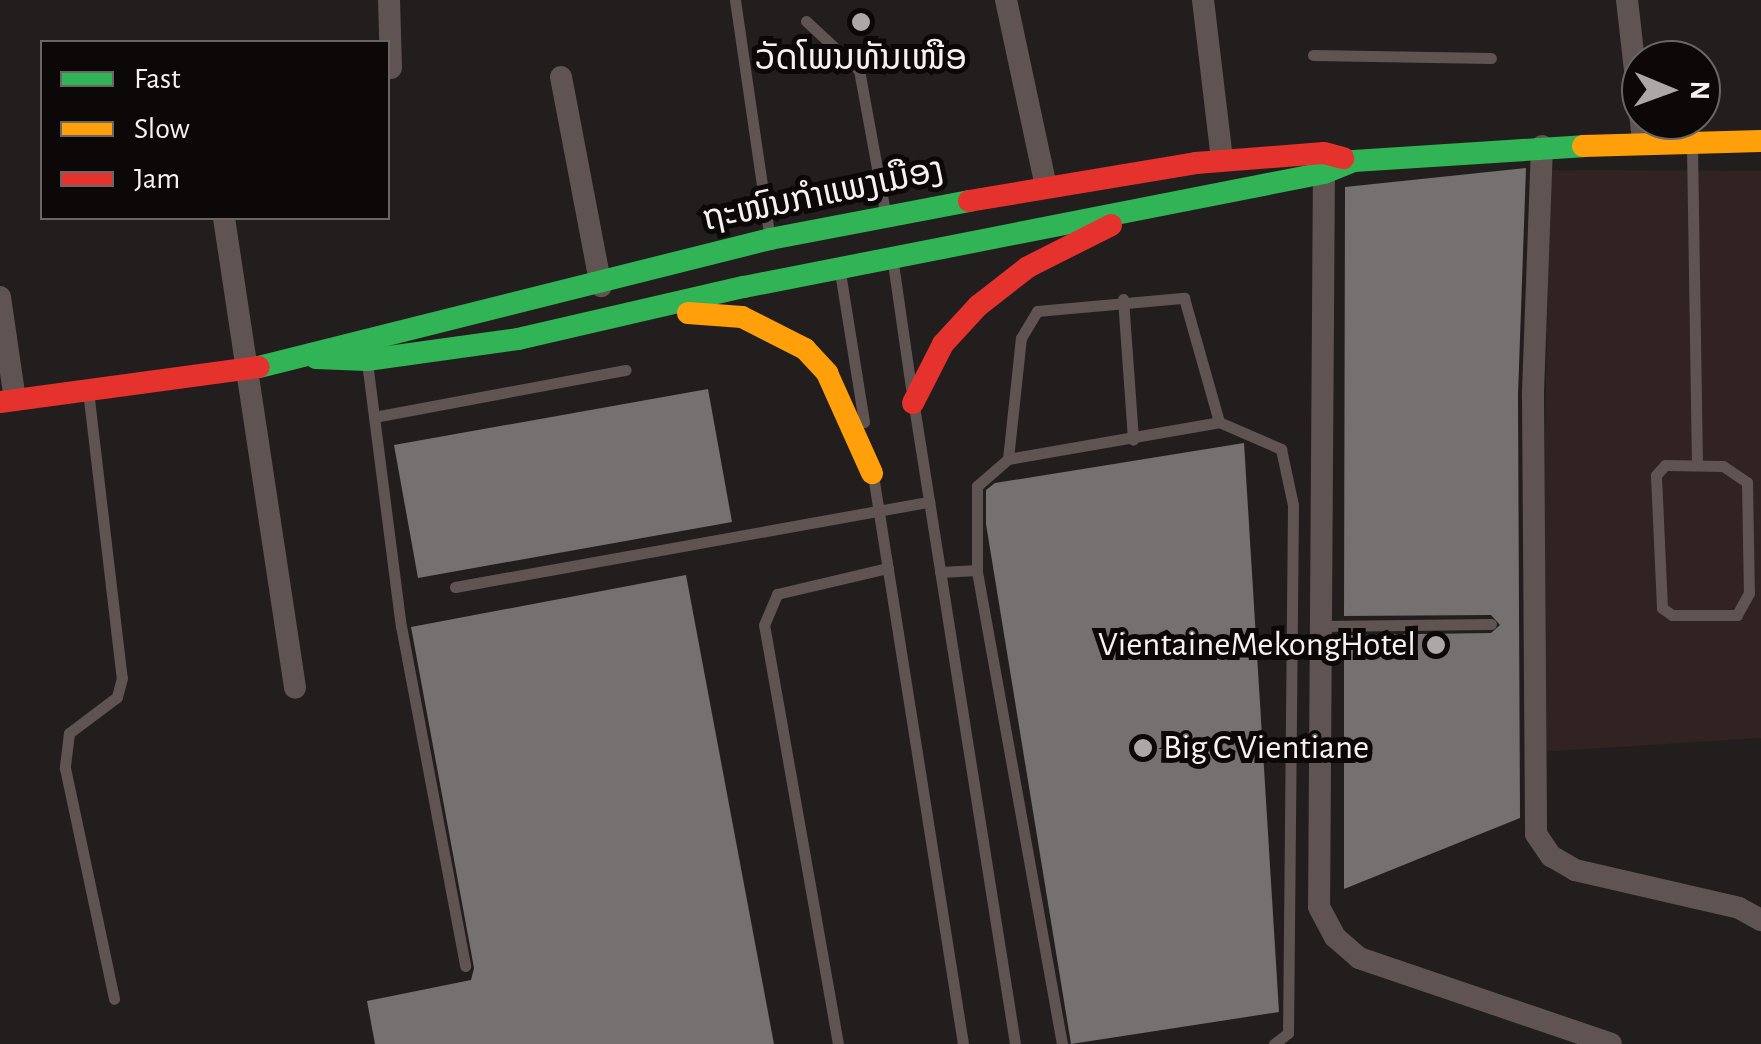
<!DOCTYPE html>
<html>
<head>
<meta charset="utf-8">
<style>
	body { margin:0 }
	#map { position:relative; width:1761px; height:1044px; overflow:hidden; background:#221e1d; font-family:"Alegreya Sans","Noto Sans Lao",sans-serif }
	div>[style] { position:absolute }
	.built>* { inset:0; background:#302321 }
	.building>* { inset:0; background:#747170 }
	.lane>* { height:11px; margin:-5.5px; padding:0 5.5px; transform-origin:5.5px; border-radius:5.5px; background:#5f5452 }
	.street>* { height:22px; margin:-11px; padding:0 11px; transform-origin:11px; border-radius:11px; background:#5f5452 }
	.fast>* { height:22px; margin:-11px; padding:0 11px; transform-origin:11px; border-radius:11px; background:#30b455 }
	.slow>* { height:22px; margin:-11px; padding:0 11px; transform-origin:11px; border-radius:11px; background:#ff9f0a }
	.jam>* { height:22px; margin:-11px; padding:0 11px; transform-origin:11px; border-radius:11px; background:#e5322d }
	.dots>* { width:28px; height:28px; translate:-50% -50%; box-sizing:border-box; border:5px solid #0b0807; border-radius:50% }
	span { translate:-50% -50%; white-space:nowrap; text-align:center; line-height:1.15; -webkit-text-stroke:10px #0b0807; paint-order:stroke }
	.poi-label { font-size:35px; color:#f7f2f1 }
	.right { translate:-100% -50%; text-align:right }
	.left { translate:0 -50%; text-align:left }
	.street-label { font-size:35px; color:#f7f2f1 }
	.legend { position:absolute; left:40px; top:40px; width:350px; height:180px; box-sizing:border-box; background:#0b0807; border:2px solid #696665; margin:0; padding:12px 18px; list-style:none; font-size:30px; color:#f7f2f1 }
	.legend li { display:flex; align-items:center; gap:20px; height:50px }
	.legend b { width:50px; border:2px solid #696665 }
	.north { position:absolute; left:1621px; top:40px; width:100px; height:100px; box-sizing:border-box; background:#0b0807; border:2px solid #696665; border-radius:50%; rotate:91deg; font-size:28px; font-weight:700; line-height:40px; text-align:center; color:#f7f2f1 }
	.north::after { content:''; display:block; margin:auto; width:35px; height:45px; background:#aca8a7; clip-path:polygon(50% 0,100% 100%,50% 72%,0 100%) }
</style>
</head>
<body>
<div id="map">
	<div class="built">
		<i style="clip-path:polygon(1550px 170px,1761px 171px,1761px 738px,1539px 752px)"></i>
	</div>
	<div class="building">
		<i style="clip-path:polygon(1526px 168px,1518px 395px,1520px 818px,1344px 889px,1344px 635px,1491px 633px,1500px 625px,1491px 615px,1344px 616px,1345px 187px)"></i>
		<i style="clip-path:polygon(708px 389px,732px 522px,418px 578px,394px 445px)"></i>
		<i style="clip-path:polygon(1244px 443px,1279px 1012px,1071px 1044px,986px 524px,986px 490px,995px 483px)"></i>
		<i style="clip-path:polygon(686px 575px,774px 1044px,375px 1044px,367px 1001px,471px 980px,474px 968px,411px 627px)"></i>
	</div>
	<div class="lane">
		<i style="left:735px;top:0;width:235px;rotate:81.7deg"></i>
		<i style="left:806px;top:21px;width:72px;rotate:42.8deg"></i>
		<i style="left:859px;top:70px;width:143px;rotate:79.6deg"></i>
		<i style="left:1313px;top:55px;width:178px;rotate:1deg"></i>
		<i style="left:1692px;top:147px;width:318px;rotate:89.1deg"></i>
		<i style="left:893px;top:263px;width:126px;rotate:81.8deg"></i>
		<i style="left:840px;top:272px;width:152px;rotate:80.9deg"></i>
		<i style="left:1123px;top:299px;width:141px;rotate:85.9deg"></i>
		<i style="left:367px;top:362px;width:266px;rotate:82.7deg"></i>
		<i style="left:401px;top:626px;width:346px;rotate:79.3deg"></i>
		<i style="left:89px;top:399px;width:281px;rotate:83.3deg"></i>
		<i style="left:122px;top:678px;width:20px;rotate:105deg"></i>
		<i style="left:117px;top:697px;width:60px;rotate:143.1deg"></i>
		<i style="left:69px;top:733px;width:35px;rotate:97deg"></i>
		<i style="left:65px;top:768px;width:236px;rotate:78deg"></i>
		<i style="left:914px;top:406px;width:646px;rotate:81deg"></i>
		<i style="left:374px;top:417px;width:256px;rotate:-10.6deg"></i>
		<i style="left:1008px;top:459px;width:122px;rotate:-83.9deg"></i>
		<i style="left:1021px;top:338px;width:31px;rotate:-59deg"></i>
		<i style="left:1037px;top:311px;width:148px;rotate:-5.1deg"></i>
		<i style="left:1184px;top:298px;width:129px;rotate:74.2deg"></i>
		<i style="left:1665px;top:465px;width:58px;rotate:1deg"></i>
		<i style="left:1723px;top:466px;width:29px;rotate:34deg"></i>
		<i style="left:1747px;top:482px;width:111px;rotate:89deg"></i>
		<i style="left:1749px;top:593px;width:25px;rotate:119deg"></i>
		<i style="left:1737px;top:615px;width:65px;rotate:180deg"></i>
		<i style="left:1672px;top:615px;width:12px;rotate:-145deg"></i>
		<i style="left:1662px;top:608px;width:133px;rotate:-92.6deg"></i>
		<i style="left:1656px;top:475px;width:13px;rotate:-48deg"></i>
		<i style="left:873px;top:475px;width:576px;rotate:81.01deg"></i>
		<i style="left:940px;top:572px;width:37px;rotate:-3deg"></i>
		<i style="left:455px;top:587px;width:482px;rotate:-10.2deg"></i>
		<i style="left:1321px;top:626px;width:170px;rotate:-0.7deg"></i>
		<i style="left:838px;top:1044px;width:425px;rotate:-100deg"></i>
		<i style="left:764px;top:625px;width:34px;rotate:-67deg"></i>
		<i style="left:777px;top:594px;width:114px;rotate:-13.2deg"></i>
		<i style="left:1062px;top:1044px;width:482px;rotate:-100.2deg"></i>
		<i style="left:977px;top:570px;width:84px;rotate:-90deg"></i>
		<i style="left:977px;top:486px;width:41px;rotate:-41.1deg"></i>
		<i style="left:1008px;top:459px;width:214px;rotate:-9.9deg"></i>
		<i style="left:1219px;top:422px;width:68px;rotate:23.5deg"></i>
		<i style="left:1281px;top:449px;width:57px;rotate:77.9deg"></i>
		<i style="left:1293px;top:505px;width:528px;rotate:90.54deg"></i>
		<i style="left:1288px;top:1033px;width:18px;rotate:142deg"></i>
	</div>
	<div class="street">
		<i style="left:389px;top:0;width:68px;rotate:88.3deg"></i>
		<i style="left:1006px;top:0;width:190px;rotate:77.9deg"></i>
		<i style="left:1203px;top:0;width:161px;rotate:83.2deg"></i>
		<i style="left:1627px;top:0;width:142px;rotate:83.5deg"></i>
		<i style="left:561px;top:77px;width:213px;rotate:79.2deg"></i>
		<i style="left:1542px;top:146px;width:250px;rotate:92.1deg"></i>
		<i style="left:1533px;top:396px;width:438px;rotate:89.6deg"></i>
		<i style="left:1536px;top:834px;width:27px;rotate:56deg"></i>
		<i style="left:1551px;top:856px;width:28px;rotate:30deg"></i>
		<i style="left:1575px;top:870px;width:168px;rotate:13deg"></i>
		<i style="left:1739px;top:908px;width:25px;rotate:29deg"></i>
		<i style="left:1324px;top:162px;width:745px;rotate:90.38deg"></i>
		<i style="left:1319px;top:907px;width:34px;rotate:62deg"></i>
		<i style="left:1335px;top:937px;width:32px;rotate:41deg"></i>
		<i style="left:1359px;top:958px;width:266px;rotate:18.8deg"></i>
		<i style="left:224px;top:218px;width:475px;rotate:81.4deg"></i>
		<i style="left:0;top:297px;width:104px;rotate:81.7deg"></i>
	</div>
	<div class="fast">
		<i style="left:316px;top:358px;width:51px;rotate:2.2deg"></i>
		<i style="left:367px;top:360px;width:152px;rotate:-7.9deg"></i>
		<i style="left:518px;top:339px;width:232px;rotate:-13deg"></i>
		<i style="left:744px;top:287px;width:591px;rotate:-11.12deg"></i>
		<i style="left:1324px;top:173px;width:32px;rotate:-22deg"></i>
		<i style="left:1354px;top:161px;width:229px;rotate:-3.7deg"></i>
		<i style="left:259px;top:367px;width:527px;rotate:-14.06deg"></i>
		<i style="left:770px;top:239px;width:203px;rotate:-10.8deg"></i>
	</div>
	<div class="slow">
		<i style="left:1583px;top:146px;width:178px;rotate:-1.6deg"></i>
		<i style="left:688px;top:313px;width:54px;rotate:4.2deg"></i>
		<i style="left:742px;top:317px;width:71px;rotate:26.9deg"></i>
		<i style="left:805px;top:349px;width:33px;rotate:47deg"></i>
		<i style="left:827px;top:373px;width:110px;rotate:65.8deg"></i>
	</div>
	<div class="jam">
		<i style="left:969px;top:201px;width:230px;rotate:-9.5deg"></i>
		<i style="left:1196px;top:163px;width:128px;rotate:-4.5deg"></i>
		<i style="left:1324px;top:153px;width:20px;rotate:15deg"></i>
		<i style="left:0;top:402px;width:261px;rotate:-7.7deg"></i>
		<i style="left:913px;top:403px;width:66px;rotate:-63deg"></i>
		<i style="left:943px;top:344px;width:52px;rotate:-47.4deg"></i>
		<i style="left:978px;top:306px;width:63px;rotate:-38deg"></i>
		<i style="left:1028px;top:267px;width:93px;rotate:-26.8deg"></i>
	</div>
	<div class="dots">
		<i style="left:861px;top:22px;background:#aca8a7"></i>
		<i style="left:1436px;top:645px;background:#aca8a7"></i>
		<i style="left:1143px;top:748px;background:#aca8a7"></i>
	</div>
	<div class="poi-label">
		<span style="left:861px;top:59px">ວັດໂພນທັນເໜືອ</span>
		<span class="right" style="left:1416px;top:645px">VientaineMekongHotel</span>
		<span class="left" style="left:1163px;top:748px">Big C Vientiane</span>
	</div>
	<div class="street-label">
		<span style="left:823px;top:195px;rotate:-12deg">ຖະໜົນກຳແພງເມືອງ</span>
	</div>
	<ul class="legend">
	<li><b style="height:12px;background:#30b455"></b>Fast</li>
	<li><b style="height:12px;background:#ff9f0a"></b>Slow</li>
	<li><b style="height:12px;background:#e5322d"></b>Jam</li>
	</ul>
	<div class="north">N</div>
</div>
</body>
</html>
